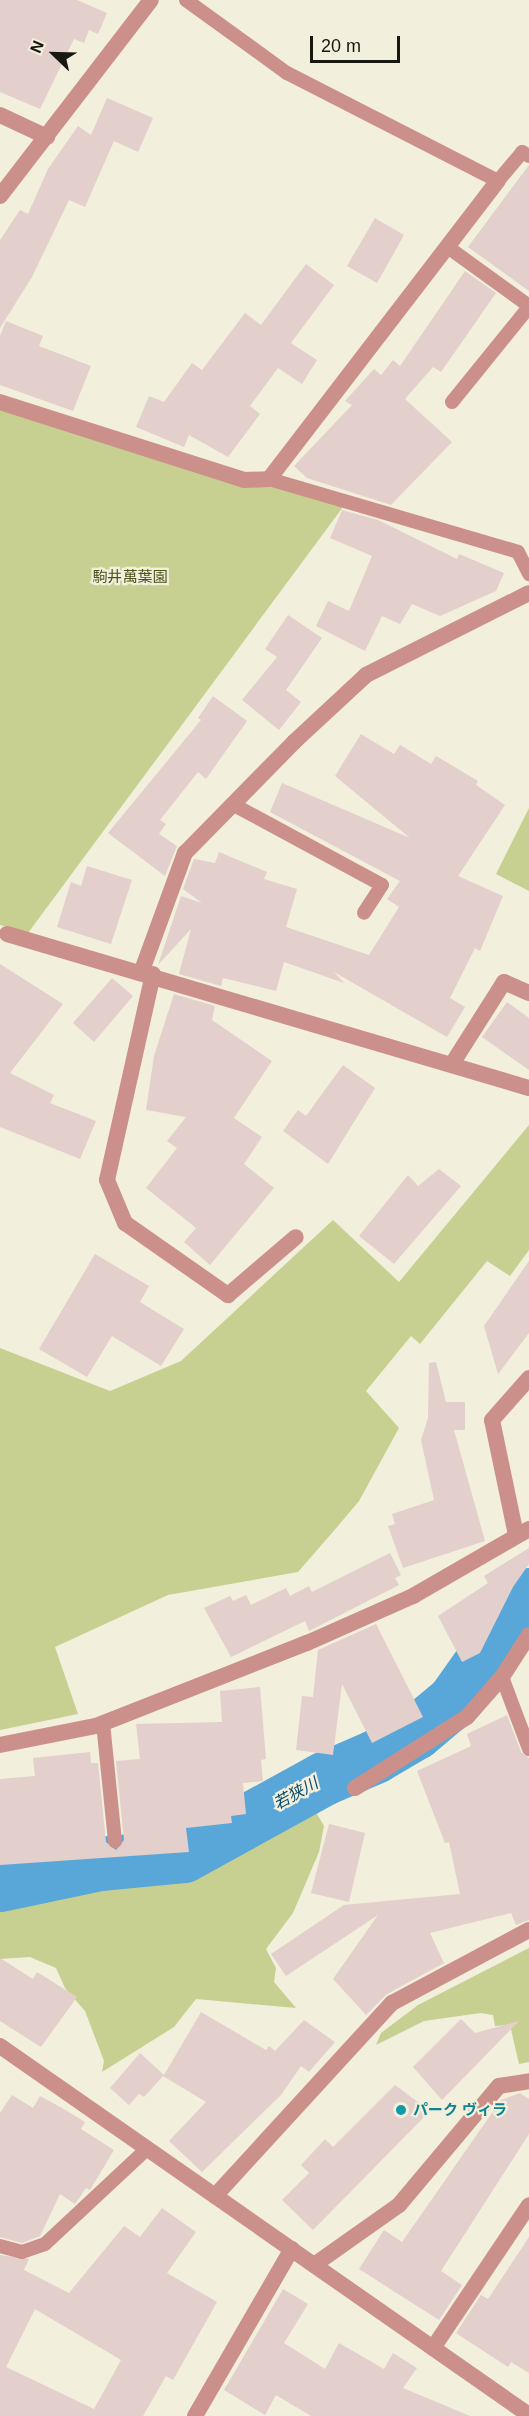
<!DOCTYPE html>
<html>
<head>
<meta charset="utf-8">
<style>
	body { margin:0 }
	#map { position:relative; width:529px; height:2416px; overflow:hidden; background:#f2efdd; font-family:Helvetica,"Noto Sans JP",sans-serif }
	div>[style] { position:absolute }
	.green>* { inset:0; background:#c8d091 }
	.river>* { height:54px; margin:-27px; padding:0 27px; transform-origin:27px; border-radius:27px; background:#59a7d8 }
	.building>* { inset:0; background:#e3cfcc }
	.service>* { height:14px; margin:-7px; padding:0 7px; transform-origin:7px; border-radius:7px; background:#cc908b }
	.minor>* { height:16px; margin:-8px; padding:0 8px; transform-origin:8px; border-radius:8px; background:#cc908b }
	.dots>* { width:16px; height:16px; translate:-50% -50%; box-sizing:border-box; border:3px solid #f2efdd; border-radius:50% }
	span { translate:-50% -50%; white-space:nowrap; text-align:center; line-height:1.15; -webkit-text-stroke:4.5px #f2efdd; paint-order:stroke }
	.park-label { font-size:15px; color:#4d5216 }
	.culture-label { font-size:15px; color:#0d838f; font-weight:700 }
	.left { translate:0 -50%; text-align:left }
	.water-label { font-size:16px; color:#0a4a6a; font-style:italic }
	.north { position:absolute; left:24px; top:24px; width:60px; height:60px; -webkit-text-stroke:4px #f2efdd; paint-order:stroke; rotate:293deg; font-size:16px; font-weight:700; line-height:24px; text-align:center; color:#181710 }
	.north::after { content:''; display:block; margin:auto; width:21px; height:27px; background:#181710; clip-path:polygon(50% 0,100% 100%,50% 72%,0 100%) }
	.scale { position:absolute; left:310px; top:36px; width:90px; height:27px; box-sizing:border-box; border:3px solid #181710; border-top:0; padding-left:8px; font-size:18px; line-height:21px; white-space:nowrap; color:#181710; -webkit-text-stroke:4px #f2efdd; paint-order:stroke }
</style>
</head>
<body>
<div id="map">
	<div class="green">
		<i style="clip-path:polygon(0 403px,343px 507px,28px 933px,0 925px)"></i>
		<i style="clip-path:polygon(529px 808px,529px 891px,496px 874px)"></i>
		<i style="clip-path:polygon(529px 1125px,529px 1250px,510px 1276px,487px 1261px,420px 1344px,411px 1336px,366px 1391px,399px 1428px,359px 1501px,338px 1526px,298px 1572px,168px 1595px,55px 1647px,78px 1714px,0 1730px,0 1348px,110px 1391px,181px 1361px,333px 1220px,399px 1282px)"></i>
		<i style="clip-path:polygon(296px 1806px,314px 1809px,324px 1826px,319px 1852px,293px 1913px,266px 1949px,276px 1968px,274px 1982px,296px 2008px,196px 1999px,174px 2027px,102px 2072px,104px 2061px,85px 2011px,65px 1988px,56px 1968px,30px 1957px,0 1959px,0 1894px,16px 1886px,92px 1874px,113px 1851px,165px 1854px,221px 1842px)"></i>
		<i style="clip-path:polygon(529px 1948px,529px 2062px,519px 2064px,510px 2025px,495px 2026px,493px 2015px,481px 2013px,424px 2021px,376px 2045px,381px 2033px,418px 2005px)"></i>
	</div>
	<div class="river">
		<i style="left:0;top:1885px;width:102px;rotate:-11.9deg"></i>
		<i style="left:100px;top:1864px;width:84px;rotate:-5.4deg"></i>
		<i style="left:184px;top:1856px;width:160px;rotate:-28.8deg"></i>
		<i style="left:324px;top:1779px;width:56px;rotate:-23.3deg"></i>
		<i style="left:375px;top:1757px;width:48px;rotate:-30.3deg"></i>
		<i style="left:416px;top:1733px;width:50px;rotate:-40.1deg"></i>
		<i style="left:454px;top:1701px;width:130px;rotate:-54.7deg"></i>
	</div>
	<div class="building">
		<i style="clip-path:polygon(0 0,77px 0,107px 13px,98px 34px,89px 30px,84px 43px,74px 39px,40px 109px,0 92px)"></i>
		<i style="clip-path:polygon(107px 98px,153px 118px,138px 152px,114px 141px,85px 207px,69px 200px,32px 277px,0 328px,0 240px,20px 210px,28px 214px,48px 169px,78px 126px,91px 135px)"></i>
		<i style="clip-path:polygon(529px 165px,529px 291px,468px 247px)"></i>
		<i style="clip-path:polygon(375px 218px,404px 235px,377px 283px,347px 266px)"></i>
		<i style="clip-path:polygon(306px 264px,334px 285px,291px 343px,317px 360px,302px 384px,278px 368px,250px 406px,260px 414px,228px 457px,189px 435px,184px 447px,136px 427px,149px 396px,164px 402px,192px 363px,202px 370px,245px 313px,261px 325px)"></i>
		<i style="clip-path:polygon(465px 271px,496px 293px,441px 372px,433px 367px,405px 399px,452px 442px,391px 505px,307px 478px,294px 466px,352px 405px,345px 401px,374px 369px,381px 375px,393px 360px,400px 366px)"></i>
		<i style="clip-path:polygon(6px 321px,43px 336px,39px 346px,91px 366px,73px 411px,0 385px,0 336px)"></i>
		<i style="clip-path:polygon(342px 510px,378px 520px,457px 559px,459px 554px,504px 573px,496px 591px,440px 616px,412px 604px,400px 624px,382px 616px,365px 651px,316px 626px,328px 601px,349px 611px,372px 556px,330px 538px)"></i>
		<i style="clip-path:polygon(288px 615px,322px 638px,286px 690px,301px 702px,279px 730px,242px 700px,277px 657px,265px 649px)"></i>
		<i style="clip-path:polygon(213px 696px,247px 721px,206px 779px,198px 772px,160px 820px,166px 824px,159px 834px,177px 846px,165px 876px,108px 833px,201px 720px,198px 718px)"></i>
		<i style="clip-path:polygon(361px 734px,394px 754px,400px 745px,431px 764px,436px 756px,478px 781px,476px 785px,505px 805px,458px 876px,503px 896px,480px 951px,475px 948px,450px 998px,465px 1007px,447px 1037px,334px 972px,344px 983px,284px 962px,276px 991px,223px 978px,221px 986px,179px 974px,191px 929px,158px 965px,181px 896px,202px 903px,183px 889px,194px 859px,215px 863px,219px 852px,267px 872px,264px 879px,297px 889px,286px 927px,369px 955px,399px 907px,387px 899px,400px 881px,270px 812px,282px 783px,410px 838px,335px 776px)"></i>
		<i style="clip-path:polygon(87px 866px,132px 880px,111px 944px,57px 927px,71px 882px,81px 886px)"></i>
		<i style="clip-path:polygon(0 964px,63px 1004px,10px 1073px,54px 1095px,50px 1103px,96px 1121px,80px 1159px,0 1127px)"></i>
		<i style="clip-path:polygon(112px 978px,133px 996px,94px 1042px,73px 1023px)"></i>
		<i style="clip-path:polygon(174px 994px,215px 1006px,212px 1020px,272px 1061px,234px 1118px,262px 1137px,244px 1164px,274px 1188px,210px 1265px,184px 1242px,196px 1228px,146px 1188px,177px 1148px,167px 1141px,186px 1117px,146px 1110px,154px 1056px)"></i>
		<i style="clip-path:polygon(507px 1002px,529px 1018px,529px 1070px,482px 1037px)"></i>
		<i style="clip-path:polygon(343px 1065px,375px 1088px,328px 1164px,283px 1131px,298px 1110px,306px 1116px)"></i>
		<i style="clip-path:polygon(439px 1169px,461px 1186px,394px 1264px,359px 1236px,408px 1175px,418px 1186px)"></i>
		<i style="clip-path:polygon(95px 1254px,149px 1286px,140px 1302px,184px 1329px,161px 1366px,112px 1336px,87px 1377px,39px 1349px)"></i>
		<i style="clip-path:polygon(529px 1261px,529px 1333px,498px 1374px,484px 1326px)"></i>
		<i style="clip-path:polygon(436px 1362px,446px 1402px,465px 1402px,465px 1430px,454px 1430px,485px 1541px,403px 1568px,388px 1526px,395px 1524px,392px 1514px,434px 1500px,421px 1440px,428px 1418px,429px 1363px)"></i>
		<i style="clip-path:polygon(529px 1548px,529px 1564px,513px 1587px,480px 1653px,462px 1662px,438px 1616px,488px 1583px,484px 1576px)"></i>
		<i style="clip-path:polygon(390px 1553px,401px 1575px,395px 1578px,399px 1585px,309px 1631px,305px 1621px,231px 1657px,204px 1608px,230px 1596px,233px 1601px,246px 1595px,251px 1605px,286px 1588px,290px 1596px,309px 1586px,312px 1592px)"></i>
		<i style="clip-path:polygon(376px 1624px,423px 1717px,372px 1743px,342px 1684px,333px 1755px,296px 1750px,302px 1696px,313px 1697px,318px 1650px)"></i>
		<i style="clip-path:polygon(260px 1687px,266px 1759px,261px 1760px,263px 1781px,243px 1783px,246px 1814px,231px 1816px,232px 1823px,186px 1828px,189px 1852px,0 1865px,0 1779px,35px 1776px,33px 1758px,90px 1752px,91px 1763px,98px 1763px,106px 1842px,116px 1850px,124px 1840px,116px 1761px,140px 1759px,136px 1724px,222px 1722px,220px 1691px)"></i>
		<i style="clip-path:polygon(507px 1715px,521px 1752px,529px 1758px,529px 1920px,516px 1925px,511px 1913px,430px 1933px,444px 1963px,387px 1994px,366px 2015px,333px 1979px,378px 1915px,286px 1976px,271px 1954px,344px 1905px,460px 1894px,449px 1842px,445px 1843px,417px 1771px,471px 1746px,467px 1734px)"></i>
		<i style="clip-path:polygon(329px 1824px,365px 1833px,349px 1902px,311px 1893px)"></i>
		<i style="clip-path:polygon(0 1958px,33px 1979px,37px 1972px,77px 1997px,41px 2047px,0 2021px)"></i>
		<i style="clip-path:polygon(201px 2012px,266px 2050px,269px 2046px,275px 2051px,304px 2020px,335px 2042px,309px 2072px,301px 2066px,281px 2095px,202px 2172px,169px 2141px,206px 2102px,163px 2076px,144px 2097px,139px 2094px,129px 2105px,110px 2088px,140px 2053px,164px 2075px)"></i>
		<i style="clip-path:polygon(461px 2019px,475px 2033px,519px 2021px,442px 2100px,413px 2067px)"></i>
		<i style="clip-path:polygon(395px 2085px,430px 2111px,313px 2230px,282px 2200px,309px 2173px,301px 2165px,325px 2139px,333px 2147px)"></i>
		<i style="clip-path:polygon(520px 2093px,529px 2099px,529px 2134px,441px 2271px,462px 2285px,439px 2320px,359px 2269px,384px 2230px,402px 2242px,501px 2100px)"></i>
		<i style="clip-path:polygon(12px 2095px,33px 2108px,40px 2096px,62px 2108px,85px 2122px,81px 2129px,114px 2150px,90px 2190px,86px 2188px,75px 2204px,60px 2194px,40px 2236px,22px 2243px,0 2237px,0 2113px)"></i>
		<i style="clip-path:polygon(evenodd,162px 2208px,196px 2232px,167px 2273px,217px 2302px,173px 2380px,166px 2376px,143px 2416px,0 2416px,0 2255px,29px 2259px,24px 2270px,69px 2293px,124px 2226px,140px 2237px,162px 2208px,35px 2309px,121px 2360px,94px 2409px,6px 2367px,35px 2309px)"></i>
		<i style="clip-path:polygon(529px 2237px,529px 2373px,511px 2362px,508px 2367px,456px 2333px,481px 2295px,488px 2299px)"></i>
		<i style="clip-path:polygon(283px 2289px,308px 2304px,284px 2343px,325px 2369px,339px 2343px,384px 2369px,393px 2353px,417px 2368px,403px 2388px,470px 2416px,311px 2416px,276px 2395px,265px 2415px,224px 2390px)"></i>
	</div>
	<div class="service">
		<i style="left:186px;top:0;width:125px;rotate:35.9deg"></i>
		<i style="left:287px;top:73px;width:237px;rotate:27.1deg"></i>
		<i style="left:498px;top:181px;width:38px;rotate:-50deg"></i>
		<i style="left:522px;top:152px;width:8px;rotate:30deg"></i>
		<i style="left:449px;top:248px;width:99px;rotate:35.9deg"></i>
		<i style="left:452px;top:402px;width:122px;rotate:-51deg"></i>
		<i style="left:269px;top:479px;width:259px;rotate:16.3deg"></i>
		<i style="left:518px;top:552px;width:25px;rotate:63deg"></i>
		<i style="left:234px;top:805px;width:168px;rotate:28.4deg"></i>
		<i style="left:382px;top:885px;width:33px;rotate:123deg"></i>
		<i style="left:502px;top:1677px;width:77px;rotate:69.4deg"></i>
		<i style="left:103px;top:1723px;width:119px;rotate:84.2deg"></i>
		<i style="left:0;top:2246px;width:23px;rotate:15deg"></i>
		<i style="left:22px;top:2252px;width:24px;rotate:-19deg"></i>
		<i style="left:45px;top:2244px;width:139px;rotate:-43deg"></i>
	</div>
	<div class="minor">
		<i style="left:0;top:115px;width:52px;rotate:25.1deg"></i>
		<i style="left:0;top:196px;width:247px;rotate:-52.4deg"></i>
		<i style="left:0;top:402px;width:256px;rotate:17.7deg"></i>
		<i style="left:244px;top:480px;width:25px;rotate:-2deg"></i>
		<i style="left:269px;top:479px;width:376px;rotate:-52.5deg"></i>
		<i style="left:7px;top:934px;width:544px;rotate:16.44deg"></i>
		<i style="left:141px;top:973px;width:128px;rotate:-69.9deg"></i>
		<i style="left:185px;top:853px;width:156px;rotate:-45.5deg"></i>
		<i style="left:294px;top:742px;width:98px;rotate:-42.9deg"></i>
		<i style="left:366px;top:675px;width:182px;rotate:-26.7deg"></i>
		<i style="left:153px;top:974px;width:211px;rotate:102.6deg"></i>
		<i style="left:107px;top:1180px;width:47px;rotate:67.3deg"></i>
		<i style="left:125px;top:1223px;width:126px;rotate:35deg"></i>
		<i style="left:228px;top:1295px;width:89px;rotate:-40.5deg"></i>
		<i style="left:452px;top:1064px;width:97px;rotate:-57.6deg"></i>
		<i style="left:504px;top:982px;width:27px;rotate:24deg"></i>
		<i style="left:516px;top:1535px;width:117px;rotate:-101.8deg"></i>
		<i style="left:492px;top:1420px;width:56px;rotate:-48.6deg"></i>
		<i style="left:0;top:1745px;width:98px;rotate:-11.2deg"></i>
		<i style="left:96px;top:1726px;width:227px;rotate:-21.5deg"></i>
		<i style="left:307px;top:1643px;width:116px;rotate:-23.9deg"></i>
		<i style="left:413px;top:1596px;width:134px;rotate:-30deg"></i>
		<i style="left:355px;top:1788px;width:133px;rotate:-32.4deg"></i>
		<i style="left:467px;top:1717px;width:53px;rotate:-48.8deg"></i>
		<i style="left:502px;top:1677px;width:50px;rotate:-57.3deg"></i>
		<i style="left:0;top:2046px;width:645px;rotate:34.9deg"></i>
		<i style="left:215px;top:2196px;width:262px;rotate:-47.5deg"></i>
		<i style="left:392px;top:2003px;width:155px;rotate:-28.1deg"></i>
		<i style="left:314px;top:2265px;width:104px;rotate:-35.2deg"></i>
		<i style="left:399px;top:2205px;width:155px;rotate:-50deg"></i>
		<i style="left:499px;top:2086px;width:30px;rotate:-9deg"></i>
		<i style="left:433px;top:2348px;width:172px;rotate:-56.1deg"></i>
		<i style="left:195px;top:2416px;width:193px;rotate:-59.9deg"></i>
	</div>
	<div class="dots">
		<i style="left:401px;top:2110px;background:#0f9aa8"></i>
	</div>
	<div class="park-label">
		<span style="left:130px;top:577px">駒井萬葉園</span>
	</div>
	<div class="culture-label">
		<span class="left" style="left:413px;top:2110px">パーク ヴィラ</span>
	</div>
	<div class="water-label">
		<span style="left:296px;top:1794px;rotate:-29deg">若狭川</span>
	</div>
	<div class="north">N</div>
	<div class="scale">20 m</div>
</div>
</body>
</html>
